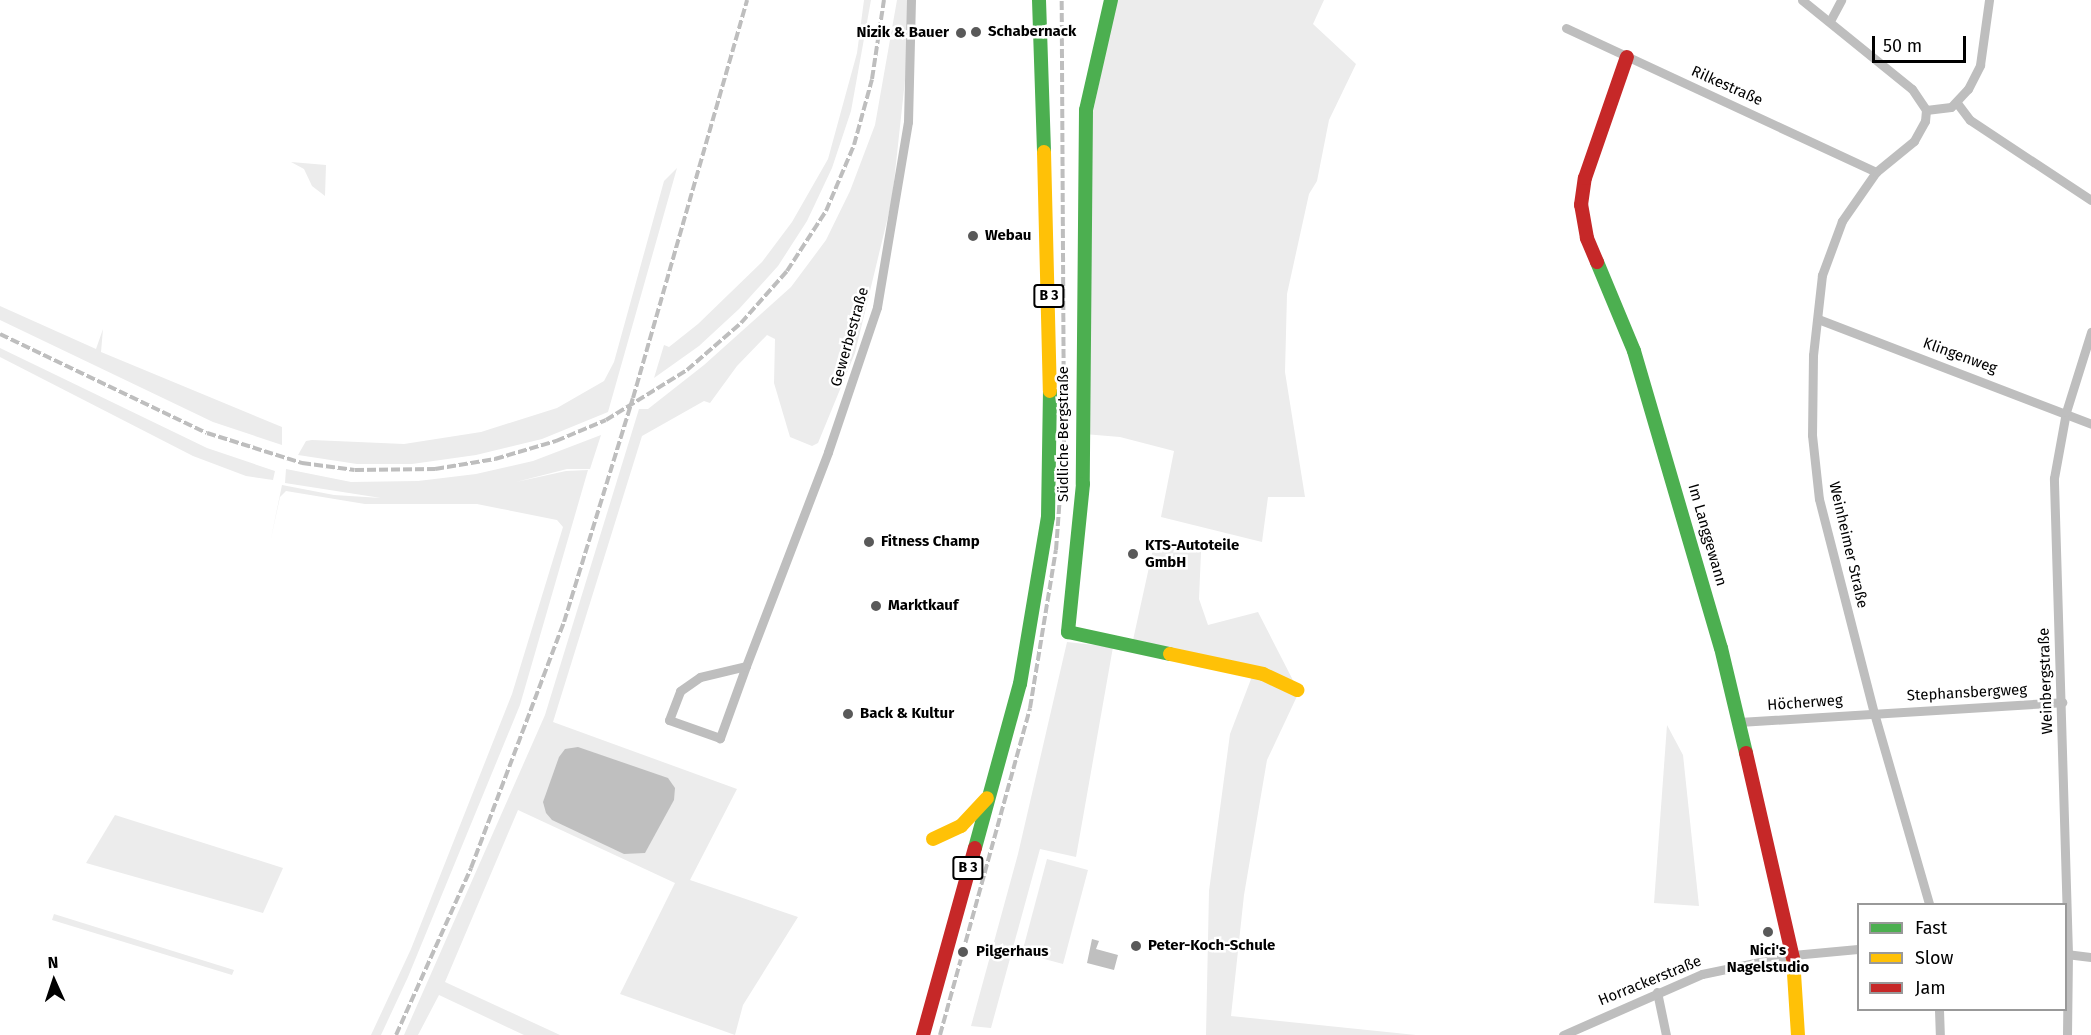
<!DOCTYPE html>
<html>
<head>
<meta charset="utf-8">
<style>
	body { margin:0 }
	#map { position:relative; width:2091px; height:1035px; overflow:hidden; background:#fff; font-family:"Fira Sans",sans-serif }
	div>[style] { position:absolute }
	.green>* { inset:0; background:#ececec }
	.water>* { inset:0; background:#bfbfbf }
	.street>* { height:9px; margin:-4.5px; padding:0 4.5px; transform-origin:4.5px; border-radius:4.5px; background:#bebebe }
	.fast>* { height:14px; margin:-7px; padding:0 7px; transform-origin:7px; border-radius:7px; background:#4caf50 }
	.slow>* { height:14px; margin:-7px; padding:0 7px; transform-origin:7px; border-radius:7px; background:#ffc107 }
	.jam>* { height:14px; margin:-7px; padding:0 7px; transform-origin:7px; border-radius:7px; background:#c62828 }
	.rail>* { height:4px; margin-top:-2px; transform-origin:0; background:repeating-linear-gradient(90deg,#bebebe 0 9px,transparent 0 12px) }
	.dots>* { width:16px; height:16px; translate:-50% -50%; box-sizing:border-box; border:3px solid #fff; border-radius:50% }
	span { translate:-50% -50%; white-space:nowrap; text-align:center; line-height:1.15; -webkit-text-stroke:5px #fff; paint-order:stroke }
	.shield-label span { padding:2px 4px; background:#fff; border:2px solid; border-radius:4px; -webkit-text-stroke-width:0 }
	.shield-label { font-size:14px; color:#000; font-weight:700 }
	.poi-label { font-size:15px; color:#000; font-weight:700 }
	.left { translate:0 -50%; text-align:left }
	.right { translate:-100% -50%; text-align:right }
	.street-label { font-size:15px; color:#000 }
	.legend { position:absolute; left:1857px; top:903px; width:210px; height:108px; box-sizing:border-box; background:#fff; border:2px solid #999; margin:0; padding:8px 10px; list-style:none; font-size:18px; color:#000 }
	.legend li { display:flex; align-items:center; gap:12px; height:30px }
	.legend b { width:30px; border:2px solid #999 }
	.north { position:absolute; left:24px; top:951px; width:60px; height:60px; -webkit-text-stroke:4px #fff; paint-order:stroke; rotate:357deg; font-size:16px; font-weight:700; line-height:24px; text-align:center; color:#000 }
	.north::after { content:''; display:block; margin:auto; width:21px; height:27px; background:#000; clip-path:polygon(50% 0,100% 100%,50% 72%,0 100%) }
	.scale { position:absolute; left:1872px; top:36px; width:94px; height:27px; box-sizing:border-box; border:3px solid #000; border-top:0; padding-left:8px; font-size:18px; line-height:21px; white-space:nowrap; color:#000; -webkit-text-stroke:4px #fff; paint-order:stroke }
</style>
</head>
<body>
<div id="map">
	<div class="green">
		<i style="clip-path:polygon(864px 0,871px 0,851px 111px,832px 168px,807px 221px,778px 266px,739px 309px,699px 346px,654px 378px,664px 345px,669px 347px,698px 324px,762px 262px,792px 222px,828px 159px,857px 53px)"></i>
		<i style="clip-path:polygon(897px 0,907px 0,907px 62px,892px 200px,855px 353px,818px 443px,812px 446px,790px 437px,774px 383px,775px 339px,767px 335px,737px 366px,710px 403px,704px 401px,642px 436px,553px 722px,737px 789px,690px 880px,798px 917px,743px 1005px,735px 1035px,620px 994px,675px 883px,518px 810px,445px 982px,560px 1035px,524px 1035px,439px 995px,418px 1035px,404px 1035px,545px 715px,639px 409px,648px 409px,704px 365px,791px 287px,826px 240px,850px 191px,875px 125px)"></i>
		<i style="clip-path:polygon(1116px 0,1324px 0,1313px 24px,1356px 64px,1329px 120px,1317px 181px,1309px 194px,1287px 294px,1285px 372px,1305px 497px,1268px 497px,1262px 542px,1161px 517px,1174px 451px,1120px 437px,1084px 434px,1090px 127px)"></i>
		<i style="clip-path:polygon(291px 162px,326px 165px,325px 196px,312px 186px,304px 169px)"></i>
		<i style="clip-path:polygon(677px 168px,608px 412px,542px 439px,476px 455px,412px 464px,357px 464px,298px 455px,306px 441px,312px 440px,404px 444px,481px 432px,557px 408px,604px 381px,614px 362px,664px 181px)"></i>
		<i style="clip-path:polygon(0 306px,96px 349px,103px 329px,101px 352px,282px 427px,282px 445px,213px 422px,0 320px)"></i>
		<i style="clip-path:polygon(0 348px,207px 448px,275px 471px,273px 480px,246px 476px,193px 456px,0 357px)"></i>
		<i style="clip-path:polygon(601px 435px,590px 469px,567px 469px,516px 482px,566px 471px,588px 470px,520px 705px,408px 977px,381px 1035px,371px 1035px,411px 949px,512px 694px,563px 527px,557px 520px,477px 504px,365px 504px,286px 491px,280px 497px,270px 543px,282px 485px,334px 495px,381px 498px,285px 483px,286px 469px,351px 482px,418px 481px,476px 474px,533px 461px)"></i>
		<i style="clip-path:polygon(1155px 540px,1201px 552px,1199px 599px,1208px 625px,1258px 612px,1299px 692px,1267px 760px,1244px 895px,1231px 1016px,1416px 1035px,1206px 1035px,1209px 891px,1230px 734px,1256px 666px,1133px 640px)"></i>
		<i style="clip-path:polygon(1067px 642px,1113px 647px,1076px 857px,1040px 849px,991px 1028px,971px 1026px,1018px 854px)"></i>
		<i style="clip-path:polygon(1667px 725px,1683px 755px,1699px 906px,1654px 903px)"></i>
		<i style="clip-path:polygon(115px 815px,283px 868px,263px 913px,86px 863px)"></i>
		<i style="clip-path:polygon(1047px 859px,1088px 870px,1063px 964px,1022px 953px)"></i>
		<i style="clip-path:polygon(54px 914px,234px 970px,232px 975px,52px 920px)"></i>
	</div>
	<div class="water">
		<i style="clip-path:polygon(578px 747px,668px 778px,675px 788px,674px 800px,645px 853px,624px 854px,552px 820px,546px 813px,543px 802px,559px 757px,565px 749px)"></i>
		<i style="clip-path:polygon(1092px 939px,1099px 941px,1096px 949px,1118px 955px,1114px 970px,1087px 963px)"></i>
	</div>
	<div class="street">
		<i style="left:1802px;top:0;width:141px;rotate:39deg"></i>
		<i style="left:1912px;top:89px;width:25px;rotate:56deg"></i>
		<i style="left:1926px;top:110px;width:11px;rotate:95deg"></i>
		<i style="left:1925px;top:121px;width:23px;rotate:119deg"></i>
		<i style="left:1914px;top:141px;width:49px;rotate:140.8deg"></i>
		<i style="left:1876px;top:172px;width:60px;rotate:124.8deg"></i>
		<i style="left:1842px;top:221px;width:58px;rotate:110.3deg"></i>
		<i style="left:1822px;top:275px;width:81px;rotate:96.4deg"></i>
		<i style="left:1813px;top:355px;width:80px;rotate:90.7deg"></i>
		<i style="left:1812px;top:435px;width:64px;rotate:83.8deg"></i>
		<i style="left:1819px;top:499px;width:221px;rotate:75.6deg"></i>
		<i style="left:1874px;top:713px;width:199px;rotate:73.9deg"></i>
		<i style="left:1830px;top:21px;width:24px;rotate:-62deg"></i>
		<i style="left:1566px;top:28px;width:342px;rotate:24.9deg"></i>
		<i style="left:1957px;top:103px;width:21px;rotate:53deg"></i>
		<i style="left:1970px;top:120px;width:145px;rotate:33.5deg"></i>
		<i style="left:1926px;top:110px;width:25px;rotate:-7deg"></i>
		<i style="left:1951px;top:107px;width:25px;rotate:-47deg"></i>
		<i style="left:1968px;top:89px;width:27px;rotate:-63deg"></i>
		<i style="left:1980px;top:65px;width:66px;rotate:-82.1deg"></i>
		<i style="left:1818px;top:319px;width:292px;rotate:21deg"></i>
		<i style="left:746px;top:666px;width:229px;rotate:-69deg"></i>
		<i style="left:828px;top:452px;width:153px;rotate:-71.3deg"></i>
		<i style="left:877px;top:307px;width:188px;rotate:-80.5deg"></i>
		<i style="left:908px;top:122px;width:122px;rotate:-88.6deg"></i>
		<i style="left:746px;top:666px;width:77px;rotate:109.9deg"></i>
		<i style="left:720px;top:738px;width:54px;rotate:-160.6deg"></i>
		<i style="left:669px;top:720px;width:31px;rotate:-69deg"></i>
		<i style="left:680px;top:691px;width:24px;rotate:-35deg"></i>
		<i style="left:700px;top:677px;width:47px;rotate:-13.4deg"></i>
		<i style="left:1739px;top:722px;width:324px;rotate:-3.5deg"></i>
		<i style="left:2066px;top:954px;width:25px;rotate:7deg"></i>
		<i style="left:1657px;top:992px;width:44px;rotate:78.2deg"></i>
		<i style="left:1939px;top:1010px;width:25px;rotate:88deg"></i>
		<i style="left:1563px;top:1035px;width:152px;rotate:-23.7deg"></i>
		<i style="left:1702px;top:974px;width:93px;rotate:-11.8deg"></i>
		<i style="left:1793px;top:955px;width:65px;rotate:-5.3deg"></i>
		<i style="left:2067px;top:1035px;width:81px;rotate:-89.3deg"></i>
		<i style="left:2068px;top:954px;width:476px;rotate:-91.7deg"></i>
		<i style="left:2054px;top:478px;width:67px;rotate:-79.7deg"></i>
		<i style="left:2066px;top:412px;width:84px;rotate:-72.6deg"></i>
	</div>
	<div class="fast">
		<i style="left:1039px;top:0;width:152px;rotate:88.1deg"></i>
		<i style="left:1111px;top:0;width:113px;rotate:102.8deg"></i>
		<i style="left:1086px;top:110px;width:374px;rotate:90.5deg"></i>
		<i style="left:1083px;top:484px;width:149px;rotate:95.8deg"></i>
		<i style="left:1068px;top:632px;width:104px;rotate:12.2deg"></i>
		<i style="left:1597px;top:262px;width:96px;rotate:67.4deg"></i>
		<i style="left:1634px;top:351px;width:309px;rotate:73.7deg"></i>
		<i style="left:1721px;top:648px;width:108px;rotate:76.6deg"></i>
		<i style="left:975px;top:848px;width:170px;rotate:-74.7deg"></i>
		<i style="left:1020px;top:684px;width:169px;rotate:-80.5deg"></i>
		<i style="left:1048px;top:517px;width:126px;rotate:-89.1deg"></i>
	</div>
	<div class="slow">
		<i style="left:1044px;top:152px;width:239px;rotate:88.6deg"></i>
		<i style="left:1170px;top:654px;width:95px;rotate:12.1deg"></i>
		<i style="left:1263px;top:674px;width:38px;rotate:25deg"></i>
		<i style="left:933px;top:839px;width:31px;rotate:-25deg"></i>
		<i style="left:961px;top:826px;width:38px;rotate:-47deg"></i>
		<i style="left:1793px;top:958px;width:77px;rotate:86.3deg"></i>
	</div>
	<div class="jam">
		<i style="left:1597px;top:262px;width:26px;rotate:-113deg"></i>
		<i style="left:1587px;top:238px;width:34px;rotate:-100deg"></i>
		<i style="left:1581px;top:205px;width:27px;rotate:-82deg"></i>
		<i style="left:1585px;top:178px;width:128px;rotate:-70.9deg"></i>
		<i style="left:1746px;top:753px;width:210px;rotate:77.1deg"></i>
		<i style="left:923px;top:1035px;width:194px;rotate:-74.5deg"></i>
	</div>
	<div class="rail">
		<i style="left:0;top:334px;width:229px;rotate:25.6deg"></i>
		<i style="left:207px;top:433px;width:100px;rotate:17.5deg"></i>
		<i style="left:302px;top:463px;width:53px;rotate:7.5deg"></i>
		<i style="left:355px;top:470px;width:80px;rotate:-0.7deg"></i>
		<i style="left:435px;top:469px;width:61px;rotate:-9.5deg"></i>
		<i style="left:495px;top:459px;width:64px;rotate:-16.4deg"></i>
		<i style="left:556px;top:441px;width:54px;rotate:-22.8deg"></i>
		<i style="left:606px;top:420px;width:95px;rotate:-31.7deg"></i>
		<i style="left:687px;top:370px;width:72px;rotate:-41deg"></i>
		<i style="left:741px;top:323px;width:69px;rotate:-48.5deg"></i>
		<i style="left:787px;top:271px;width:72px;rotate:-57deg"></i>
		<i style="left:826px;top:211px;width:72px;rotate:-67deg"></i>
		<i style="left:854px;top:145px;width:68px;rotate:-74.7deg"></i>
		<i style="left:872px;top:79px;width:80px;rotate:-81.4deg"></i>
		<i style="left:396px;top:1035px;width:183px;rotate:-65.8deg"></i>
		<i style="left:471px;top:868px;width:263px;rotate:-69.3deg"></i>
		<i style="left:564px;top:622px;width:234px;rotate:-72.9deg"></i>
		<i style="left:633px;top:398px;width:414px;rotate:-74deg"></i>
		<i style="left:940px;top:1035px;width:339px;rotate:-74.6deg"></i>
		<i style="left:1030px;top:708px;width:160px;rotate:-80.7deg"></i>
		<i style="left:1056px;top:550px;width:108px;rotate:-85.8deg"></i>
		<i style="left:1064px;top:442px;width:442px;rotate:-90.3deg"></i>
	</div>
	<div class="dots">
		<i style="left:976px;top:32px;background:#595959"></i>
		<i style="left:961px;top:33px;background:#595959"></i>
		<i style="left:973px;top:236px;background:#595959"></i>
		<i style="left:869px;top:542px;background:#595959"></i>
		<i style="left:1133px;top:554px;background:#595959"></i>
		<i style="left:876px;top:606px;background:#595959"></i>
		<i style="left:848px;top:714px;background:#595959"></i>
		<i style="left:1768px;top:932px;background:#595959"></i>
		<i style="left:1136px;top:946px;background:#595959"></i>
		<i style="left:963px;top:952px;background:#595959"></i>
	</div>
	<div class="shield-label">
		<span style="left:1049px;top:296px">B 3</span>
		<span style="left:968px;top:868px">B 3</span>
	</div>
	<div class="poi-label">
		<span class="left" style="left:988px;top:32px">Schabernack</span>
		<span class="right" style="left:949px;top:33px">Nizik &amp; Bauer</span>
		<span class="left" style="left:985px;top:236px">Webau</span>
		<span class="left" style="left:881px;top:542px">Fitness Champ</span>
		<span class="left" style="left:1145px;top:554px">KTS-Autoteile<br>GmbH</span>
		<span class="left" style="left:888px;top:606px">Marktkauf</span>
		<span class="left" style="left:860px;top:714px">Back &amp; Kultur</span>
		<span class="left" style="left:1148px;top:946px">Peter-Koch-Schule</span>
		<span style="left:1768px;top:959px">Nici's<br>Nagelstudio</span>
		<span class="left" style="left:976px;top:952px">Pilgerhaus</span>
	</div>
	<div class="street-label">
		<span style="left:1727px;top:86px;rotate:24deg">Rilkestraße</span>
		<span style="left:850px;top:337px;rotate:-74deg">Gewerbestraße</span>
		<span style="left:1960px;top:356px;rotate:20deg">Klingenweg</span>
		<span style="left:1064px;top:434px;rotate:-90deg">Südliche Bergstraße</span>
		<span style="left:1707px;top:535px;rotate:74deg">Im Langgewann</span>
		<span style="left:1848px;top:545px;rotate:77deg">Weinheimer Straße</span>
		<span style="left:2046px;top:681px;rotate:-92deg">Weinbergstraße</span>
		<span style="left:1967px;top:693px;rotate:-3deg">Stephansbergweg</span>
		<span style="left:1805px;top:703px;rotate:-4deg">Höcherweg</span>
		<span style="left:1650px;top:981px;rotate:-22deg">Horrackerstraße</span>
	</div>
	<ul class="legend">
	<li><b style="height:8px;background:#4caf50"></b>Fast</li>
	<li><b style="height:8px;background:#ffc107"></b>Slow</li>
	<li><b style="height:8px;background:#c62828"></b>Jam</li>
	</ul>
	<div class="north">N</div>
	<div class="scale">50 m</div>
</div>
</body>
</html>
